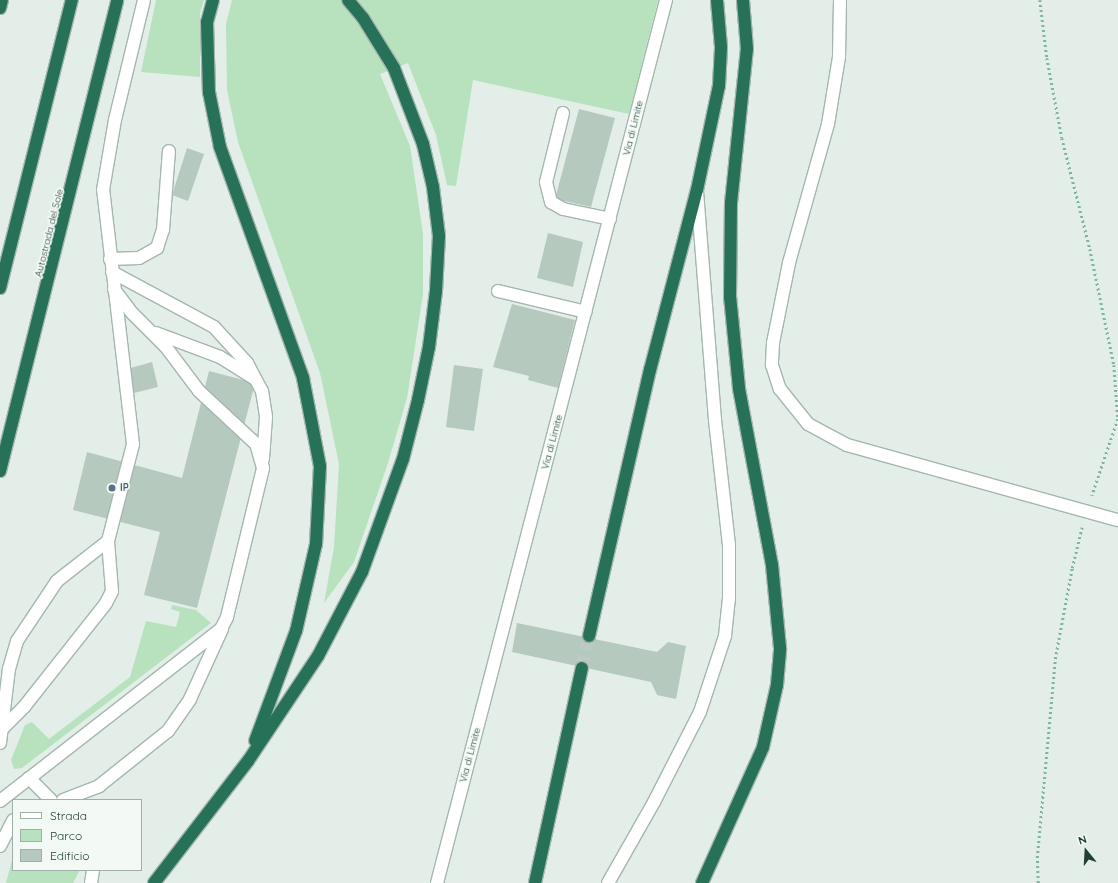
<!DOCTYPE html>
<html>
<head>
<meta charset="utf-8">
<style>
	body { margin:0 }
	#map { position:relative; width:1118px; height:883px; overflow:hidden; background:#e2eee7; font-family:Quicksand,sans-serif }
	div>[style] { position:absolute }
	.green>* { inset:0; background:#b8e2be }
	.building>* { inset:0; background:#b6c9bf }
	.highway-tunnel>* { height:12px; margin-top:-6px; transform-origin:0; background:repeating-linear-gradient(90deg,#bbcbc3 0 12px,transparent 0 18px) }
	.path>* { height:2.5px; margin-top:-1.25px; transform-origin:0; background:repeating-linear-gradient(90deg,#7eb59d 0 2px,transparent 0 5px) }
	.roads { filter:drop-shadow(1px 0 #a4b7ae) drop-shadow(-1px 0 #a4b7ae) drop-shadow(0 1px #a4b7ae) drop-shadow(0 -1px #a4b7ae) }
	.minor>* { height:12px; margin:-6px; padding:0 6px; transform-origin:6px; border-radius:6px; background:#fff }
	.highway>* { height:12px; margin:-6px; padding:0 6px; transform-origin:6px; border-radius:6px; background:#277158 }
	.dots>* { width:11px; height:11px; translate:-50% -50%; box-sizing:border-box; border:2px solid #f3faf5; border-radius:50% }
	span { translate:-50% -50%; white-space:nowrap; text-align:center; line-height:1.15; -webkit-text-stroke:3.5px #f3faf5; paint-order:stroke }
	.street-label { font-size:10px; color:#1f4134 }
	.service-label { font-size:10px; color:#4e5e75; font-weight:700 }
	.left { translate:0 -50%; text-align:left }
	.legend { position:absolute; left:12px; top:799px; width:130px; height:72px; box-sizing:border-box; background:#f3faf5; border:1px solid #9eb0a8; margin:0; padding:5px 7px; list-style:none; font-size:12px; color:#1f4134 }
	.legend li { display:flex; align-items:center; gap:8px; height:20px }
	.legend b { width:20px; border:1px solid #9eb0a8 }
	.north { position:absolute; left:1066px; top:831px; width:40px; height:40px; -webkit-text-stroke:3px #f3faf5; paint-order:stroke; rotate:342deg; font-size:11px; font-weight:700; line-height:16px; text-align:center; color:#1f4134 }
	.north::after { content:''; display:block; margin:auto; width:14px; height:18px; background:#1f4134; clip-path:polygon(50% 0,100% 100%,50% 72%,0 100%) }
</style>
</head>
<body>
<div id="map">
	<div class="green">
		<i style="clip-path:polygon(156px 0,204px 0,200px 13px,200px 77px,141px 72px)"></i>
		<i style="clip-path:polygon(232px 0,658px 0,629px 114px,473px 80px,456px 186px,447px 185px,436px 135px,408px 63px,380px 74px,410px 146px,423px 234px,423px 294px,407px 398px,388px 463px,354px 562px,324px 603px,334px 547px,339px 464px,320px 373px,238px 142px,227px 90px,226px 24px)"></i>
		<i style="clip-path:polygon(172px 605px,196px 610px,211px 623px,22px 768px,14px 769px,11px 760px,25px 725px,32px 722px,49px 739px,130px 677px,146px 621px,176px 627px,180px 612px,171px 609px)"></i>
		<i style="clip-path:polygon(13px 856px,13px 870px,80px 870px,73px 883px,6px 883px)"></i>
	</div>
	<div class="building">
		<i style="clip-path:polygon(579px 109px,615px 118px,591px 207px,555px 199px)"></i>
		<i style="clip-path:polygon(187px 148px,204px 154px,188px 201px,172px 195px)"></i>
		<i style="clip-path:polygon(548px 233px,583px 242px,573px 287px,537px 278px)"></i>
		<i style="clip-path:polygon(512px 304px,575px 320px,558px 388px,528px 380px,529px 376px,493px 367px)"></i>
		<i style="clip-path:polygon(152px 362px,158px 387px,134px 393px,127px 369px)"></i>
		<i style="clip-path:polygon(454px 365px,483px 369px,474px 431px,446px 427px)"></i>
		<i style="clip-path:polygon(209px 371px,255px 383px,197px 608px,144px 595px,160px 532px,73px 510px,87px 452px,182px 478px)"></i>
		<i style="clip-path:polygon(517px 623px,657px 652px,668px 642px,686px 646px,676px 699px,657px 695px,651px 682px,512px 652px)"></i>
	</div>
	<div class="highway-tunnel">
		<i style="left:582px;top:668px;width:33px;rotate:-78deg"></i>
	</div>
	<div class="path">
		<i style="left:1040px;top:0;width:58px;rotate:83.1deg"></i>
		<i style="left:1047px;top:58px;width:81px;rotate:79.4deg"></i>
		<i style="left:1062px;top:138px;width:114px;rotate:75.8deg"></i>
		<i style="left:1090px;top:249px;width:118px;rotate:78.3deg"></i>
		<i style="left:1114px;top:365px;width:54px;rotate:85.8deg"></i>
		<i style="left:1118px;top:419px;width:81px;rotate:108.7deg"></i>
		<i style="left:1038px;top:883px;width:25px;rotate:-92deg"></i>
		<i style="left:1037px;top:858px;width:200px;rotate:-84.8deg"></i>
		<i style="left:1055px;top:659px;width:93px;rotate:-79.4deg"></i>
		<i style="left:1072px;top:568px;width:42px;rotate:-76.3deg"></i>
	</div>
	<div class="roads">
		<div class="minor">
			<i style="left:840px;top:0;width:57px;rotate:91deg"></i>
			<i style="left:839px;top:57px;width:68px;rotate:99.3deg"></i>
			<i style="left:828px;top:124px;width:144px;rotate:105.7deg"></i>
			<i style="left:789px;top:263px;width:82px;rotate:101.3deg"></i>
			<i style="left:773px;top:343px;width:22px;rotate:93deg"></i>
			<i style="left:772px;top:365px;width:25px;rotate:72deg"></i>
			<i style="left:780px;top:389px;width:45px;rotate:51.3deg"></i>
			<i style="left:808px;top:424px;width:44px;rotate:28.3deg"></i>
			<i style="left:847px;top:445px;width:281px;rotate:15.5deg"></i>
			<i style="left:563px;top:113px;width:71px;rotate:103.8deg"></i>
			<i style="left:546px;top:182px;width:21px;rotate:76deg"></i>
			<i style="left:551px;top:202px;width:14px;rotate:30deg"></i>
			<i style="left:563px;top:209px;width:48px;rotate:12deg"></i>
			<i style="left:110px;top:259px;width:29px;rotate:-2deg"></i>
			<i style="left:139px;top:258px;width:21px;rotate:-29deg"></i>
			<i style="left:157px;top:248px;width:19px;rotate:-72deg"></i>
			<i style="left:163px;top:230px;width:79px;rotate:-85.7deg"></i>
			<i style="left:112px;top:272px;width:116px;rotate:28.3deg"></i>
			<i style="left:214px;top:327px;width:49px;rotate:47.5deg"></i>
			<i style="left:247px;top:363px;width:32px;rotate:62deg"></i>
			<i style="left:262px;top:391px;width:26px;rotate:81deg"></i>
			<i style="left:266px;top:417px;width:42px;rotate:94.1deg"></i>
			<i style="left:498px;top:291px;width:90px;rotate:13.4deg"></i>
			<i style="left:156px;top:333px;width:68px;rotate:20.6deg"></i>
			<i style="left:220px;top:357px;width:39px;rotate:32deg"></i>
			<i style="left:3px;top:728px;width:30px;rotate:-45deg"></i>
			<i style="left:24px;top:707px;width:132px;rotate:-51.7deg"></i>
			<i style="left:106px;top:603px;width:13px;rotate:-63deg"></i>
			<i style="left:112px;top:591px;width:50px;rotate:-94.6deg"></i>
			<i style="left:0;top:743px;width:75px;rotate:-83.1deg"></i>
			<i style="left:9px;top:669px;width:29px;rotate:-74deg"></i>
			<i style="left:17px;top:641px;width:72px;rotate:-56.3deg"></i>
			<i style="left:57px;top:581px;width:65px;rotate:-38.1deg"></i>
			<i style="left:108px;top:541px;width:100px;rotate:-75.5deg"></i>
			<i style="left:133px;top:444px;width:256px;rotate:-96.7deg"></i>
			<i style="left:103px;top:190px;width:71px;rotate:-80.3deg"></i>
			<i style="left:115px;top:120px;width:123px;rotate:-76.4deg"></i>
			<i style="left:29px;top:778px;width:31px;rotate:45deg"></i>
			<i style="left:63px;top:800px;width:39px;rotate:-21deg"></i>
			<i style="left:99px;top:786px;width:88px;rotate:-38.6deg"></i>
			<i style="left:168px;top:731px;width:39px;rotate:-55deg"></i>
			<i style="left:190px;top:699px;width:77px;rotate:-65.4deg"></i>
			<i style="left:0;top:801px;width:280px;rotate:-37.9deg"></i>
			<i style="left:221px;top:629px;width:13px;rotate:-63deg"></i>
			<i style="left:227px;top:617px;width:153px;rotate:-76.4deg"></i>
			<i style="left:263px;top:468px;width:25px;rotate:-106deg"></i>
			<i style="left:256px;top:444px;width:78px;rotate:-137.1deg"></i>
			<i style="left:199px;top:391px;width:55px;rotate:-126.9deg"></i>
			<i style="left:166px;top:347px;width:48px;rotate:-135deg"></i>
			<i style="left:132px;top:313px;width:30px;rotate:-127deg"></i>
			<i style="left:0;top:846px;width:29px;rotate:-63deg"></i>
			<i style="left:91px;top:883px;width:13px;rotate:-81deg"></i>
			<i style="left:437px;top:883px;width:912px;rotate:-75.46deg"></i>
			<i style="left:608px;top:883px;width:93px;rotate:-60.4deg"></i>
			<i style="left:654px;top:802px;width:101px;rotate:-62.9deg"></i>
			<i style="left:700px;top:712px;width:80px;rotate:-71.8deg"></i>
			<i style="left:725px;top:636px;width:37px;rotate:-84deg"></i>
			<i style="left:729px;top:599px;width:54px;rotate:-90deg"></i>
			<i style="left:729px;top:545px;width:126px;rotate:-96.4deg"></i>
			<i style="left:715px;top:420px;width:230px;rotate:-94.5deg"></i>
		</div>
		<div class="highway">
			<i style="left:213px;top:0;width:23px;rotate:105deg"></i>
			<i style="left:207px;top:22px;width:70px;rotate:88.4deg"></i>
			<i style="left:209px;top:92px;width:56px;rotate:78.7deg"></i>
			<i style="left:220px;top:147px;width:245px;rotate:70.2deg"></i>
			<i style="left:303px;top:378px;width:90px;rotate:79.1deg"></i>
			<i style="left:320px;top:466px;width:78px;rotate:92.9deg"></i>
			<i style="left:316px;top:544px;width:89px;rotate:102.9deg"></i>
			<i style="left:296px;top:631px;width:117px;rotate:110.4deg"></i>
			<i style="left:0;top:8px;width:8px;rotate:-76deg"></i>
			<i style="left:0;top:288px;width:297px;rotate:-76deg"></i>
			<i style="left:0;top:471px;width:485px;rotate:-76deg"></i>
			<i style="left:589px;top:636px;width:273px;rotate:-77.1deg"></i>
			<i style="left:650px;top:370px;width:186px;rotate:-75.4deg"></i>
			<i style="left:697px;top:190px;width:106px;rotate:-78.1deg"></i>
			<i style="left:719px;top:86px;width:39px;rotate:-87deg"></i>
			<i style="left:721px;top:47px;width:47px;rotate:-94.9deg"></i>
			<i style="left:154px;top:883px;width:154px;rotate:-52.4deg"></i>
			<i style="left:248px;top:761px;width:126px;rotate:-56.3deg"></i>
			<i style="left:318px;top:656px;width:95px;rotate:-62.4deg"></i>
			<i style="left:362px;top:572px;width:120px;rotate:-70.1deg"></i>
			<i style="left:403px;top:459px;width:61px;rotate:-75.7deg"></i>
			<i style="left:418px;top:400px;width:54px;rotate:-78.3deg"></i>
			<i style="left:429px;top:347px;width:56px;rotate:-82.9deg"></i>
			<i style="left:436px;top:291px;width:55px;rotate:-86.9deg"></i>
			<i style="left:439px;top:236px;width:49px;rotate:-97deg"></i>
			<i style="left:433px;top:187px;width:44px;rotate:-103.1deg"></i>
			<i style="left:423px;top:144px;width:81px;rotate:-110.9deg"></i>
			<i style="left:394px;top:68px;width:59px;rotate:-121.8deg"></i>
			<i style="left:363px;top:18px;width:23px;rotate:-130deg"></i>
			<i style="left:535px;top:883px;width:220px;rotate:-77.7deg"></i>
			<i style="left:702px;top:883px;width:149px;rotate:-65.8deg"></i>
			<i style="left:763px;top:747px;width:64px;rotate:-77.3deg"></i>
			<i style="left:777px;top:685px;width:37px;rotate:-85deg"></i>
			<i style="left:780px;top:648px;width:83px;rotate:-95.5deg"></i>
			<i style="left:772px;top:565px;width:180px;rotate:-100.6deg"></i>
			<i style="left:739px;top:388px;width:91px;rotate:-95.6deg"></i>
			<i style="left:730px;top:297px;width:94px;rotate:-89.4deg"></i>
			<i style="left:731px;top:203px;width:155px;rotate:-84.1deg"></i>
			<i style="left:747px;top:49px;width:49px;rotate:-94.7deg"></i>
		</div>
	</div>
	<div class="dots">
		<i style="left:112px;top:488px;background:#5c6f8a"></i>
	</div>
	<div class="street-label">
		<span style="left:633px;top:128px;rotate:-76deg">Via di Limite</span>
		<span style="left:49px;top:233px;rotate:-76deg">Autostrada del Sole</span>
		<span style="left:552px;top:442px;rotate:-75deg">Via di Limite</span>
		<span style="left:470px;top:755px;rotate:-75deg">Via di Limite</span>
	</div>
	<div class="service-label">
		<span class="left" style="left:120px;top:488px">IP</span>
	</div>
	<ul class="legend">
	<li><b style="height:5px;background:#fff"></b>Strada</li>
	<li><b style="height:11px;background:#b8e2be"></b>Parco</li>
	<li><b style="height:11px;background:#b6c9bf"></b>Edificio</li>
	</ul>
	<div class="north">N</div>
</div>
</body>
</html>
